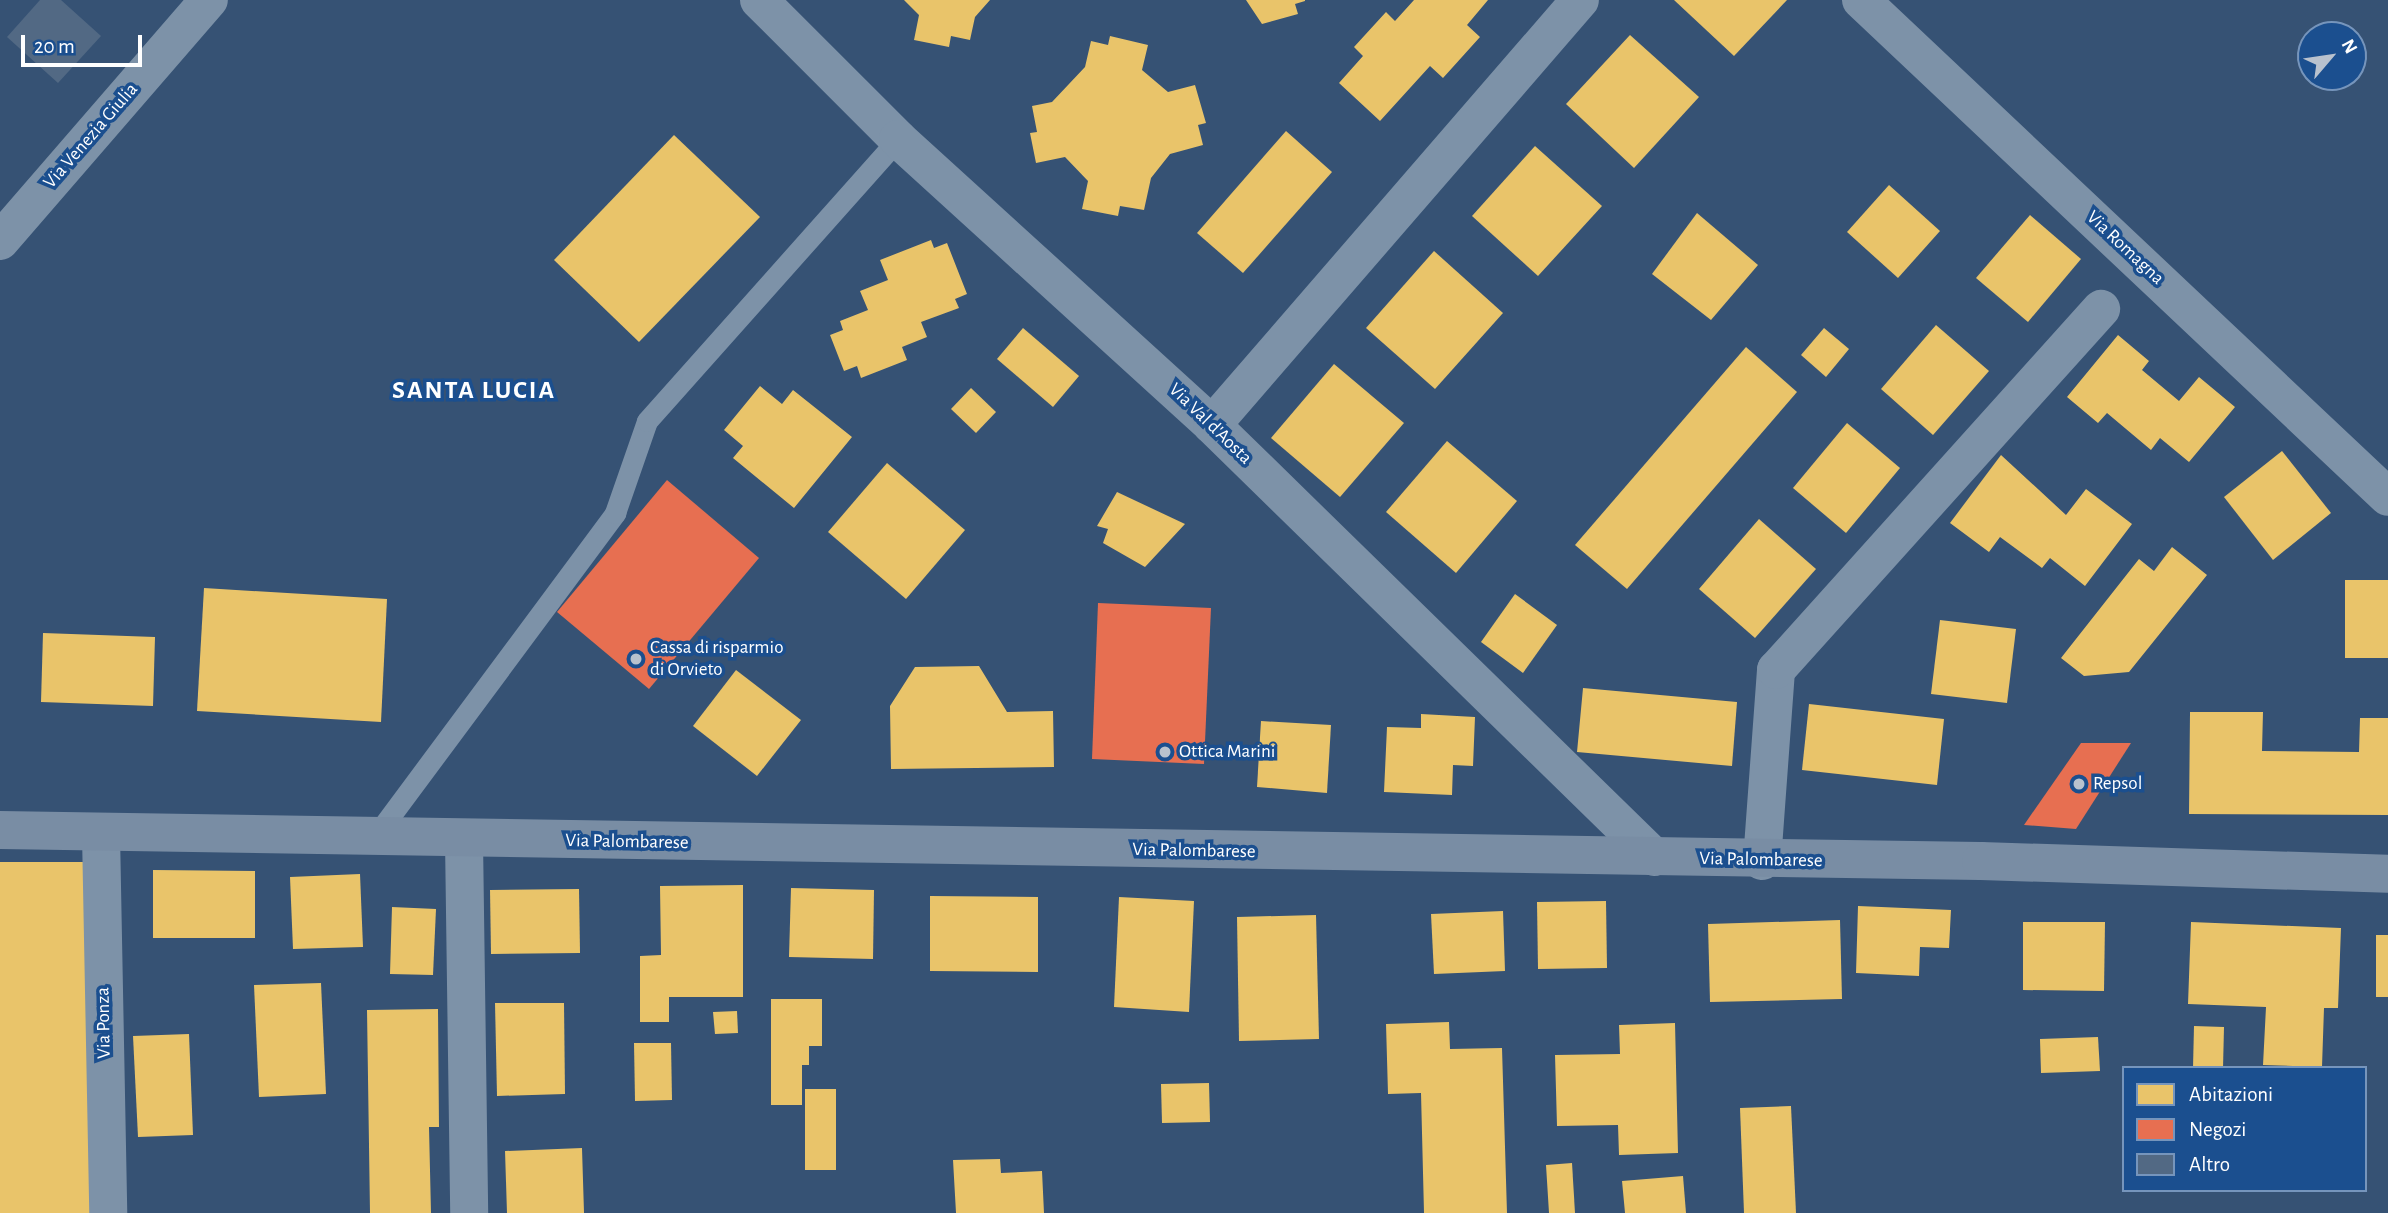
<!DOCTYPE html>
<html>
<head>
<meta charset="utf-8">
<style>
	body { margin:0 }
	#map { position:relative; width:2388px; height:1213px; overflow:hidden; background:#365274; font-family:"Alegreya Sans",sans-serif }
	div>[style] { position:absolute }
	.homes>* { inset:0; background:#e9c46a }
	.shops>* { inset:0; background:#e76f51 }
	.building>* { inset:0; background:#526984 }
	.lane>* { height:21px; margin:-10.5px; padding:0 10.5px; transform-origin:10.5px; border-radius:10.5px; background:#7d92a8 }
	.street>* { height:38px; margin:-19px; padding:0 19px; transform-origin:19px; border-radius:19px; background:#7d92a8 }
	.secondary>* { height:38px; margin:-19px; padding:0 19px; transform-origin:19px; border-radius:19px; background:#798da4 }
	.dots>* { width:19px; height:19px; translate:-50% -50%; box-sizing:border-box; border:4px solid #1b4f8f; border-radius:50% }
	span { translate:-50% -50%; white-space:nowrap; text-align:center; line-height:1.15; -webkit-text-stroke:7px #1b4f8f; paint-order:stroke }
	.street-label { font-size:19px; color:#fff }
	.poi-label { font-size:19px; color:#fff }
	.left { translate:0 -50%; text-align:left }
	.district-label { font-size:26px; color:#fff; font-weight:700; letter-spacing:2px }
	.legend { position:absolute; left:2122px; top:1066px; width:245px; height:126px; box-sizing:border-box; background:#1b4f8f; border:2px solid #7695bc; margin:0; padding:9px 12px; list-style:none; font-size:21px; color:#fff }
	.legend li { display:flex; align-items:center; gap:14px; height:35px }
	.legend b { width:35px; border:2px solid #7695bc }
	.north { position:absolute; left:2297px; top:21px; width:70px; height:70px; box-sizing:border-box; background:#1b4f8f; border:2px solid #7695bc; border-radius:50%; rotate:61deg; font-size:19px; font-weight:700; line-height:28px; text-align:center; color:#fff }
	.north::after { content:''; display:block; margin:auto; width:24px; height:32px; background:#b9c2ce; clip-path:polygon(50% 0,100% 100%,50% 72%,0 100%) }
	.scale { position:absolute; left:21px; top:35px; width:121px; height:32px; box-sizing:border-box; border:4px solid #fff; border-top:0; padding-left:9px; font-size:21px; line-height:24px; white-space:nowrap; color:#fff; -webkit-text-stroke:5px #1b4f8f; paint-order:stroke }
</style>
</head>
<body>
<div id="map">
	<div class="homes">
		<i style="clip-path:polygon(904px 0,990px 0,975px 17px,970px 40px,951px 36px,949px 47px,914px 40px,919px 15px)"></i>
		<i style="clip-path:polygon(1246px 0,1305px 0,1305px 1px,1295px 4px,1298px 14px,1262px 24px)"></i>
		<i style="clip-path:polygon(1414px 0,1488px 0,1467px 25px,1480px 37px,1443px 78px,1430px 66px,1380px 121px,1339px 83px,1363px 56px,1354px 47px,1386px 12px,1395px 21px)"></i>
		<i style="clip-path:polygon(1674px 0,1787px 0,1734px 56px)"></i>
		<i style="clip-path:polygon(1630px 35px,1699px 97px,1634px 168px,1566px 104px)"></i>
		<i style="clip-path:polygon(1110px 36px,1148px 45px,1142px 70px,1168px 92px,1195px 85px,1206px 123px,1198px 125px,1203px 145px,1170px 154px,1151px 178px,1144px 210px,1120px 206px,1118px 216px,1082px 209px,1088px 181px,1065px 157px,1036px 163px,1030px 133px,1037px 132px,1032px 106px,1052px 102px,1085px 67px,1091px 41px,1108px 45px)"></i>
		<i style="clip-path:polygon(1286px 131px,1332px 172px,1243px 273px,1197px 233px)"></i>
		<i style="clip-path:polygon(674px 135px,760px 217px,639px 342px,554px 260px)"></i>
		<i style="clip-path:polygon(1535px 146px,1602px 206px,1538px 276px,1472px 216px)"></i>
		<i style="clip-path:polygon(1889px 185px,1940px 231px,1898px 278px,1847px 232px)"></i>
		<i style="clip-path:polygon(1697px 213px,1758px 265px,1711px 320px,1652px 274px)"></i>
		<i style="clip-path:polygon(2030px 215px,2081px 259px,2028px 322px,1976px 278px)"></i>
		<i style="clip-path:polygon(931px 240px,934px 248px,947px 243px,967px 294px,955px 299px,959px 308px,921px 322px,927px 337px,902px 347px,907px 360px,861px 378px,857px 366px,844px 371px,830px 335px,843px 330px,840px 321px,868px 310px,860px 291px,888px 280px,880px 260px)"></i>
		<i style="clip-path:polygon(1434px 251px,1503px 313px,1435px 389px,1366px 328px)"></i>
		<i style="clip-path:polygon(1936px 325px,1989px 371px,1933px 435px,1881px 389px)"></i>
		<i style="clip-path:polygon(1023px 328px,1079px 376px,1053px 407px,997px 359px)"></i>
		<i style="clip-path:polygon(1824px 328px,1849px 349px,1826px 377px,1801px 355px)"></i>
		<i style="clip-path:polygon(2118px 335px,2149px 361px,2142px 370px,2179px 401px,2199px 377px,2235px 407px,2189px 462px,2160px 438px,2151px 450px,2107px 413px,2098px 423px,2067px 397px)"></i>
		<i style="clip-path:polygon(1746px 347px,1797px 392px,1627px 589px,1575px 545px)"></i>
		<i style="clip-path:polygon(1334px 364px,1404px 423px,1340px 497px,1271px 438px)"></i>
		<i style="clip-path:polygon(760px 386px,782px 404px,793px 390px,852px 437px,794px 508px,733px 458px,743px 446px,724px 430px)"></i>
		<i style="clip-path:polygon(971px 388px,996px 412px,976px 433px,951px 409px)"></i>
		<i style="clip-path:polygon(1847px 423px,1900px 468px,1846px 533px,1793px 488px)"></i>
		<i style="clip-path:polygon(1447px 441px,1517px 501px,1456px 573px,1386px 512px)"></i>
		<i style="clip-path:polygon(2282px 451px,2331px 513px,2273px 560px,2224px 497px)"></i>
		<i style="clip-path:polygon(2001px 455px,2066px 515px,2086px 489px,2132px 524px,2085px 586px,2050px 558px,2042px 568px,2000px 537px,1989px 552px,1950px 523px)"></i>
		<i style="clip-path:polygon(887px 463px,965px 530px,906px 599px,828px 532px)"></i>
		<i style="clip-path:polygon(1117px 492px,1185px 524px,1145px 567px,1103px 543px,1108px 529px,1097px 526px)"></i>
		<i style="clip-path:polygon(1759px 519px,1816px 569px,1755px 638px,1699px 589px)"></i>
		<i style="clip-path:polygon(2172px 547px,2207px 575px,2129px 672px,2084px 676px,2061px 658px,2139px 559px,2154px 571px)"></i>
		<i style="clip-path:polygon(2345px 580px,2388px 580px,2388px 658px,2345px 658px)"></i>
		<i style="clip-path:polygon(204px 588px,387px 599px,381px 722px,197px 711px)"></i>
		<i style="clip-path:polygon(1515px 594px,1557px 625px,1523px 673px,1481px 642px)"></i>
		<i style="clip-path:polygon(1940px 620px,2016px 629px,2007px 703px,1931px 694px)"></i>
		<i style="clip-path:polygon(43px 633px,155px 637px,153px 706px,41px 702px)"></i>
		<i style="clip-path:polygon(979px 666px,1007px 712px,1053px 711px,1054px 767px,891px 769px,890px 706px,915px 667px)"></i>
		<i style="clip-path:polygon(736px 670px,801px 720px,757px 776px,693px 726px)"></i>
		<i style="clip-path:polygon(1583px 688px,1737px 702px,1732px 766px,1577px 752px)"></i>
		<i style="clip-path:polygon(1809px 704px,1944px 719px,1937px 785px,1802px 770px)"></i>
		<i style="clip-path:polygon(2190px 712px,2263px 712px,2262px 751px,2359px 752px,2360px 718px,2388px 718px,2388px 815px,2189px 814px)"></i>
		<i style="clip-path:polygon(1421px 714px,1475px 717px,1473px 766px,1453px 765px,1452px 795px,1384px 792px,1387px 727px,1421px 728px)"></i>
		<i style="clip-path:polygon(1261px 721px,1331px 725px,1327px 793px,1257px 787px)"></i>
		<i style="clip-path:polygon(0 862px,99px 862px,99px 1213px,0 1213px)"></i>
		<i style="clip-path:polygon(153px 870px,255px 871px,255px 938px,153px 938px)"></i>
		<i style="clip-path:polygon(360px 874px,363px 947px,293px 949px,290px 877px)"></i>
		<i style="clip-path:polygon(743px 885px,743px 997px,669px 997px,669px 1022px,640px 1022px,640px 956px,661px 955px,660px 886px)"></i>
		<i style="clip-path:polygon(791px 888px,874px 890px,873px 959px,789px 957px)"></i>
		<i style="clip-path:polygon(579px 889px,580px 953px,491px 954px,490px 890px)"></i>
		<i style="clip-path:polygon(930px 896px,1038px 897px,1038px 972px,930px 971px)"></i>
		<i style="clip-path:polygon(1119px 897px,1194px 901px,1189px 1012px,1114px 1007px)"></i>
		<i style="clip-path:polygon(1606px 901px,1607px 968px,1538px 969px,1537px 902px)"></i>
		<i style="clip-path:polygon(1858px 906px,1951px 910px,1949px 948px,1920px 947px,1919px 976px,1856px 973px)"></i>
		<i style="clip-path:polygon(392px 907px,436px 909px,433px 975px,390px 974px)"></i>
		<i style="clip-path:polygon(1503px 911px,1505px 971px,1434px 974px,1431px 914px)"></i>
		<i style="clip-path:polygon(1316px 915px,1319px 1039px,1239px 1041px,1237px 917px)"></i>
		<i style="clip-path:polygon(1840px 920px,1842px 999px,1710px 1002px,1708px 924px)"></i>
		<i style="clip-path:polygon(2023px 922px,2105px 922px,2104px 991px,2023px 990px)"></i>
		<i style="clip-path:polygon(2191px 922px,2341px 928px,2338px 1008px,2324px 1008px,2322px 1067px,2263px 1065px,2266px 1007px,2188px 1004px)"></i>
		<i style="clip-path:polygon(2376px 935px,2388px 935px,2388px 997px,2376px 997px)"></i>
		<i style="clip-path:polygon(321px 983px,326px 1094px,259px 1097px,254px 985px)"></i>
		<i style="clip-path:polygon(771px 999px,822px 999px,822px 1046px,809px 1046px,809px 1065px,802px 1065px,802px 1105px,771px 1105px)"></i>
		<i style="clip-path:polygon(495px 1003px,564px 1003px,565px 1094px,497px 1096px)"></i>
		<i style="clip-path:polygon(438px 1009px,439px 1127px,429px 1127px,431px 1213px,370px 1213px,367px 1010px)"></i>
		<i style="clip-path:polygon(737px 1011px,738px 1033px,715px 1034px,713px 1012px)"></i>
		<i style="clip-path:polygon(1449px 1022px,1450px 1049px,1502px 1048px,1507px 1213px,1424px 1213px,1421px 1093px,1388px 1094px,1386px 1024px)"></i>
		<i style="clip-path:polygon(1675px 1023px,1678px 1153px,1619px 1155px,1618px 1125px,1557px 1126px,1555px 1055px,1620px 1054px,1619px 1025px)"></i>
		<i style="clip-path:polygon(2194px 1026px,2224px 1027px,2223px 1068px,2193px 1068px)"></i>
		<i style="clip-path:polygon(189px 1034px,193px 1135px,138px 1137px,133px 1036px)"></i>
		<i style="clip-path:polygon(2098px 1037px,2100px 1071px,2041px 1073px,2040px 1039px)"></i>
		<i style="clip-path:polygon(634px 1043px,671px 1043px,672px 1100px,635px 1101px)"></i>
		<i style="clip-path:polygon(1209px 1083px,1210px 1122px,1162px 1123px,1161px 1084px)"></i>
		<i style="clip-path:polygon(805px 1089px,836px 1089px,836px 1170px,805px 1170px)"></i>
		<i style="clip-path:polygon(1791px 1106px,1796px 1213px,1744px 1213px,1740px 1108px)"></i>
		<i style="clip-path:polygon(582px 1148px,584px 1213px,507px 1213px,505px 1151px)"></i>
		<i style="clip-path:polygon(1000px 1159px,1001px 1173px,1042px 1171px,1044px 1213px,956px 1213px,953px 1160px)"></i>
		<i style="clip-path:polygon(1572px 1163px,1575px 1213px,1549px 1213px,1546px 1165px)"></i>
		<i style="clip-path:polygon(1683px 1176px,1686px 1213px,1625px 1213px,1622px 1181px)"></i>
	</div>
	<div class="shops">
		<i style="clip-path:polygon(667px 480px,759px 558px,649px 689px,557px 612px)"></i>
		<i style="clip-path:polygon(1098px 603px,1211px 608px,1204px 764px,1092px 759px)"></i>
		<i style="clip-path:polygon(2081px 743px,2131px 743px,2076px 829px,2024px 825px)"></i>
	</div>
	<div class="building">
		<i style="clip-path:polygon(40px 0,61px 0,101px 36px,58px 83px,7px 37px)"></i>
	</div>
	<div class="lane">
		<i style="left:374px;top:838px;width:405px;rotate:-53.4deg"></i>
		<i style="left:615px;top:513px;width:97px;rotate:-70.8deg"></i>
		<i style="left:647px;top:421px;width:378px;rotate:-48.3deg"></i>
	</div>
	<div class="street">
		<i style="left:759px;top:0;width:197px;rotate:45deg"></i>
		<i style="left:898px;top:139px;width:425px;rotate:42.3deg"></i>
		<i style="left:1212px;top:425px;width:618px;rotate:44.34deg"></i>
		<i style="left:1861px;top:0;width:724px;rotate:43.32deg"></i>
		<i style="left:0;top:241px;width:319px;rotate:-49.1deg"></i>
		<i style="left:1212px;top:425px;width:562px;rotate:-49.11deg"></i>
		<i style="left:101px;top:834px;width:379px;rotate:88.9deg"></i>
		<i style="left:464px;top:840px;width:373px;rotate:89.2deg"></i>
		<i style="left:1762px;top:861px;width:192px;rotate:-85.8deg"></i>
		<i style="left:1776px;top:670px;width:486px;rotate:-48deg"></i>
	</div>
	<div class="secondary">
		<i style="left:0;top:830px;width:1981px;rotate:0.9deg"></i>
		<i style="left:1981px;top:861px;width:407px;rotate:1.8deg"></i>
	</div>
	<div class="dots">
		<i style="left:636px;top:659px;background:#b9c2ce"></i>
		<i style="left:1165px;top:752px;background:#b9c2ce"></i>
		<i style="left:2079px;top:784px;background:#b9c2ce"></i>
	</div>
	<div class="street-label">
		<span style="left:91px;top:136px;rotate:-49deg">Via Venezia Giulia</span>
		<span style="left:2125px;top:248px;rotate:43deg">Via Romagna</span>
		<span style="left:1210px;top:424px;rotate:44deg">Via Val d'Aosta</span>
		<span style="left:627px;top:842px;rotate:1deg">Via Palombarese</span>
		<span style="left:1194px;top:851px;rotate:1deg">Via Palombarese</span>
		<span style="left:1761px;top:860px;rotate:1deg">Via Palombarese</span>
		<span style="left:104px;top:1023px;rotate:-91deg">Via Ponza</span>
	</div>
	<div class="poi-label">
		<span class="left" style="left:650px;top:659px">Cassa di risparmio<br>di Orvieto</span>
		<span class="left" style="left:1179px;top:752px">Ottica Marini</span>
		<span class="left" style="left:2093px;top:784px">Repsol</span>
	</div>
	<div class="district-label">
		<span style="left:474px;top:391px">SANTA LUCIA</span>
	</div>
	<ul class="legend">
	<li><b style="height:19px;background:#e9c46a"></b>Abitazioni</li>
	<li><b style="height:19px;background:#e76f51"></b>Negozi</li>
	<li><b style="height:19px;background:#526984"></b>Altro</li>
	</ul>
	<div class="north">N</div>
	<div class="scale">20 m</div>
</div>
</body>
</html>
